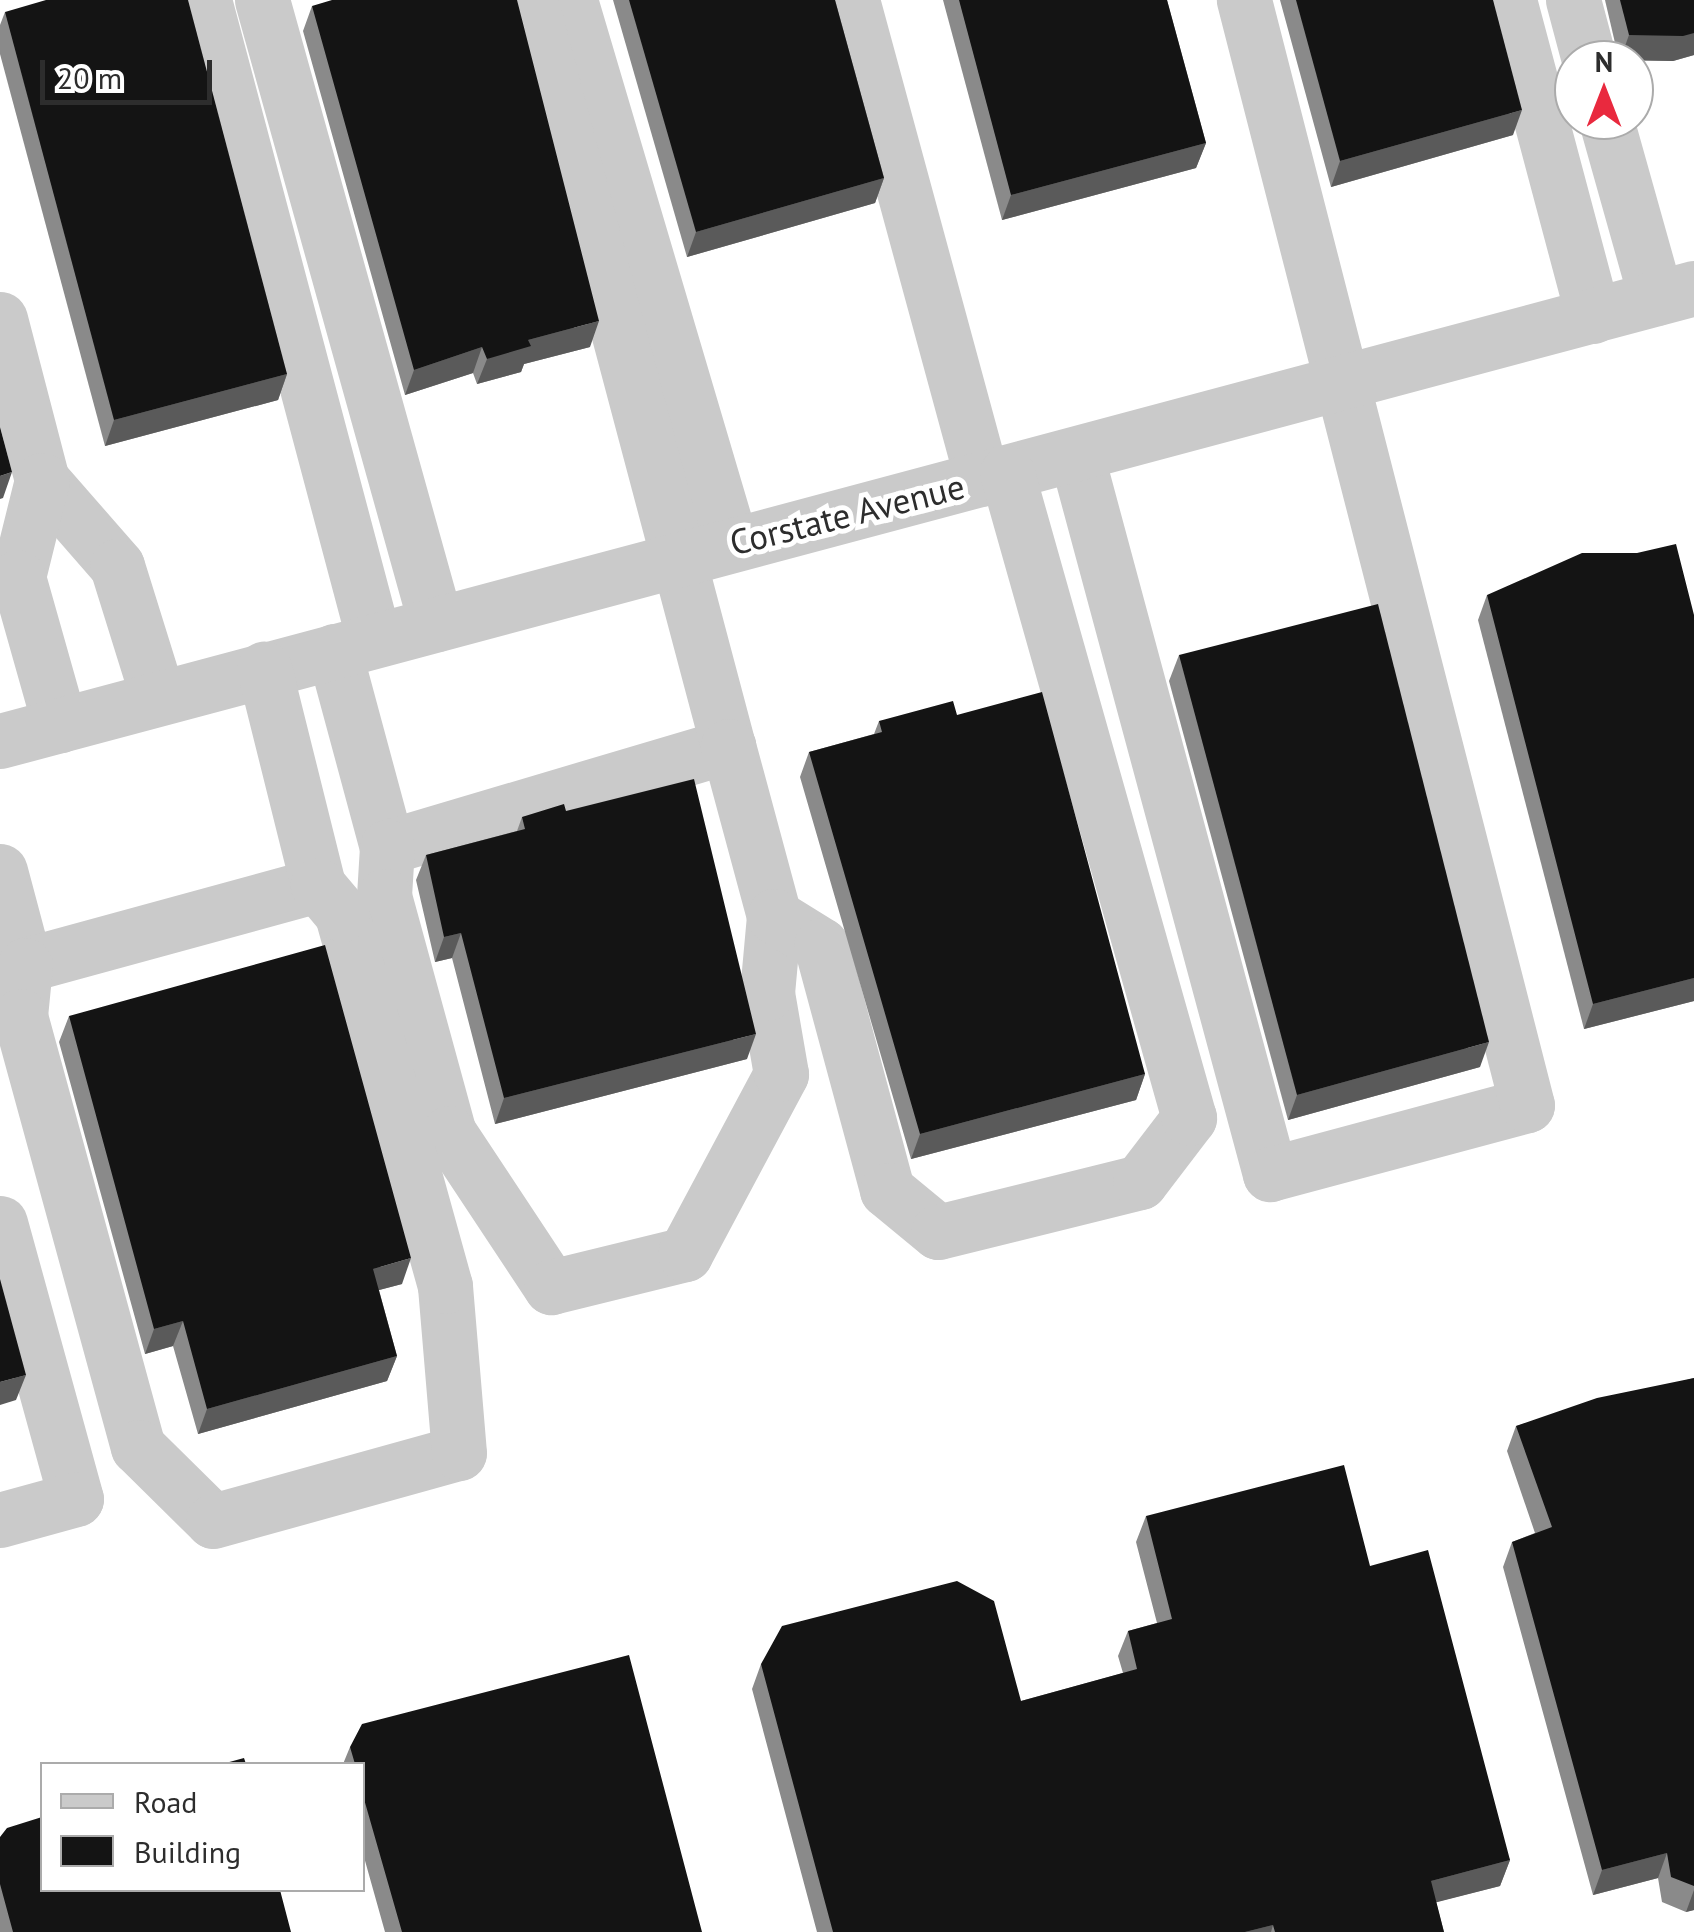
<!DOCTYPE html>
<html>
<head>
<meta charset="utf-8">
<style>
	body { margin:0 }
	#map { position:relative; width:1694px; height:1932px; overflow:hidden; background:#fff; font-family:"PT Sans",sans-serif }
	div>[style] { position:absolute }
	.minor>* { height:55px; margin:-27.5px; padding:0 27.5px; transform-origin:27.5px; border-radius:27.5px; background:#cacaca }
	.wall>* { inset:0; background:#8a8a8a }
	.shaded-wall>* { inset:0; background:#5a5a5a }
	.building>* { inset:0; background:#141414 }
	span { translate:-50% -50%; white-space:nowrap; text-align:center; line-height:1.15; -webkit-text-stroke:10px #fff; paint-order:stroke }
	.street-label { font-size:35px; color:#2d2d2d }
	.legend { position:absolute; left:40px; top:1762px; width:325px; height:130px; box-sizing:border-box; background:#fff; border:2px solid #ababab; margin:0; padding:12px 18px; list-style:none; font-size:30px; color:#2d2d2d }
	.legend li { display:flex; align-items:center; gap:20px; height:50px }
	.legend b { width:50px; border:2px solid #ababab }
	.north { position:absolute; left:1554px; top:40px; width:100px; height:100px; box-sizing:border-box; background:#fff; border:2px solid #ababab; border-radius:50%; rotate:0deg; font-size:28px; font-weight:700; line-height:40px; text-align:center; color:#2d2d2d }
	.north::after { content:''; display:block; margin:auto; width:35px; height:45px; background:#e9293e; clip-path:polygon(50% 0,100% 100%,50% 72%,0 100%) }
	.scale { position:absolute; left:40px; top:60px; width:172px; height:45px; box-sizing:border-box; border:5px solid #2d2d2d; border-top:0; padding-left:12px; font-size:30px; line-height:35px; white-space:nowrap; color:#2d2d2d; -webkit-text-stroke:8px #fff; paint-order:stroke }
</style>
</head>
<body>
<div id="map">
	<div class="minor">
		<i style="left:204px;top:0;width:662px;rotate:75.12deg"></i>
		<i style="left:262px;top:0;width:648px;rotate:74.42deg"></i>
		<i style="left:570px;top:0;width:567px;rotate:73.51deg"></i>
		<i style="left:852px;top:0;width:496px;rotate:74.8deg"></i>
		<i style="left:1509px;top:0;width:327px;rotate:75.1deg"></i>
		<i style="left:1573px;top:0;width:62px;rotate:75.1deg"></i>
		<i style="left:1606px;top:120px;width:185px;rotate:74.3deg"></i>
		<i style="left:0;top:319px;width:166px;rotate:75.4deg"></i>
		<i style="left:42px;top:480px;width:114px;rotate:48.9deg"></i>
		<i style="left:117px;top:566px;width:138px;rotate:72.7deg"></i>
		<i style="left:1076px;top:454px;width:746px;rotate:74.92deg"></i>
		<i style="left:1270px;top:1174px;width:266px;rotate:-15deg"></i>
		<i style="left:1527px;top:1105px;width:1141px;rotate:-104.37deg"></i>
		<i style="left:42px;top:480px;width:100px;rotate:103.9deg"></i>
		<i style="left:18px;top:577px;width:154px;rotate:74.2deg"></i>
		<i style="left:334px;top:651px;width:203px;rotate:74.9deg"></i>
		<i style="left:387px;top:847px;width:356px;rotate:-16.5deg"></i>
		<i style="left:728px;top:746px;width:772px;rotate:-104.86deg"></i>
		<i style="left:0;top:741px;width:1754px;rotate:-14.97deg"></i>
		<i style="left:387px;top:847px;width:49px;rotate:93.5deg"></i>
		<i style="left:384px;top:896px;width:246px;rotate:74.7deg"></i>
		<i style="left:449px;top:1133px;width:185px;rotate:56.5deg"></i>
		<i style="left:551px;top:1287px;width:138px;rotate:-13.8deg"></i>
		<i style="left:685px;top:1254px;width:204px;rotate:-61.9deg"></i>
		<i style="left:781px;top:1074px;width:82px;rotate:-99.8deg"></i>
		<i style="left:767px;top:993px;width:77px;rotate:-84.8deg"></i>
		<i style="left:774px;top:916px;width:176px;rotate:-105.1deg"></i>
		<i style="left:0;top:871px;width:97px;rotate:75.1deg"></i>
		<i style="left:25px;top:965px;width:304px;rotate:-15.3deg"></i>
		<i style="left:318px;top:885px;width:223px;rotate:-104deg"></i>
		<i style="left:774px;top:916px;width:55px;rotate:31.7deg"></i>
		<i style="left:821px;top:945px;width:254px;rotate:74.9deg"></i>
		<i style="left:887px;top:1190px;width:66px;rotate:39.5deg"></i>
		<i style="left:938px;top:1232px;width:208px;rotate:-13.9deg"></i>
		<i style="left:1140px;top:1182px;width:81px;rotate:-52.6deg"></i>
		<i style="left:1189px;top:1118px;width:670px;rotate:-105.76deg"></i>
		<i style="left:25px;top:965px;width:51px;rotate:95.6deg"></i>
		<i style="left:20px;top:1016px;width:447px;rotate:74.7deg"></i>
		<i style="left:138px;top:1447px;width:105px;rotate:44.6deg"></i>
		<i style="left:213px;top:1521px;width:255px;rotate:-15.5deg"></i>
		<i style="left:459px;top:1453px;width:168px;rotate:-94.8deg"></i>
		<i style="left:445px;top:1286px;width:386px;rotate:-105.5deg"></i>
		<i style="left:342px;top:914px;width:38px;rotate:-130deg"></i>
		<i style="left:0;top:1223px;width:286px;rotate:74.6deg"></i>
		<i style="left:76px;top:1499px;width:79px;rotate:164.6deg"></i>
	</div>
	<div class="wall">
		<i style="clip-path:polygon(613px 0,835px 0,884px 178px,875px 203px,687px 257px)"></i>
		<i style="clip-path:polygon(943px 0,1167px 0,1206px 143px,1196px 168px,1002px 220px)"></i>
		<i style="clip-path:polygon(1280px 0,1493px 0,1513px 135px,1331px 187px)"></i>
		<i style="clip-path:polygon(1605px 0,1694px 0,1694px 55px,1673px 61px,1619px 60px)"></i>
		<i style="clip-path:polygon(312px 6px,590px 347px,524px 364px,521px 372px,477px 384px,473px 373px,405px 395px,303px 31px)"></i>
		<i style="clip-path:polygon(5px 12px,287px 374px,278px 400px,105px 446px,0 54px,0 25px)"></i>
		<i style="clip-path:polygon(1487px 595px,1694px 615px,1694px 1001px,1584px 1029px,1478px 620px)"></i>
		<i style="clip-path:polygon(1179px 655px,1480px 1067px,1288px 1120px,1169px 681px)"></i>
		<i style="clip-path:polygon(957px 715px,1145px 1074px,1136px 1100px,911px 1159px,800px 777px,809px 752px,874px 734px,879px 721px)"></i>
		<i style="clip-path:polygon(566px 811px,747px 1059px,495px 1124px,452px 958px,435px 962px,416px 880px,426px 855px,517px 831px,522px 817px)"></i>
		<i style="clip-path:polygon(69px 1016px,402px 1284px,379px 1290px,397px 1356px,387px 1381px,198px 1434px,173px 1346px,145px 1354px,59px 1042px)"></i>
		<i style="clip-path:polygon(1694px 1378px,1694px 1910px,1686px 1912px,1662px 1902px,1658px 1878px,1593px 1895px,1503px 1567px,1512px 1542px,1535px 1533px,1507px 1451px,1516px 1426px)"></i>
		<i style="clip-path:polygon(1146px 1516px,1370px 1566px,1510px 1860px,1500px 1886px,1436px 1902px,1444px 1932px,817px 1932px,752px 1689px,761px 1664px,1021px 1701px,1123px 1673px,1118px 1656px,1128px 1631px,1157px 1623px,1136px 1542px)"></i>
		<i style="clip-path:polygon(350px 1747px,702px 1932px,385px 1932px,362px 1850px,362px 1764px,343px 1764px)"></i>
		<i style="clip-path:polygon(0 1837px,291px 1932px,0 1932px)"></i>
	</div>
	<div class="shaded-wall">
		<i style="clip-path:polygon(1694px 33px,1694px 55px,1673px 61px,1620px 60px,1629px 35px)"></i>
		<i style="clip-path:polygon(1522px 110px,1513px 135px,1331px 187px,1340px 161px)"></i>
		<i style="clip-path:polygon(1206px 143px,1196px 168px,1002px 220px,1011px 195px)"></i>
		<i style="clip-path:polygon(884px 178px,875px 203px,687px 257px,696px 232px)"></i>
		<i style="clip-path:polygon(599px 321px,590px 347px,524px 364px,521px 372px,477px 384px,487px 359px,528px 340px)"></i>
		<i style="clip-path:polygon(482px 347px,473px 373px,405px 395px,414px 370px)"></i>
		<i style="clip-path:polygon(287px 374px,278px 400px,105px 446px,114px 420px)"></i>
		<i style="clip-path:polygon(12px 472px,3px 498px,0 499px,0 476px)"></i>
		<i style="clip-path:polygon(461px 933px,452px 958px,435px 962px,444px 937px)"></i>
		<i style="clip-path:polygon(1694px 978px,1694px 1001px,1584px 1029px,1593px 1004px)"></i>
		<i style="clip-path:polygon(756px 1034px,747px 1059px,495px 1124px,504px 1098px)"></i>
		<i style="clip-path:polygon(1489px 1042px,1480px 1067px,1288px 1120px,1297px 1095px)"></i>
		<i style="clip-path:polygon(1145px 1074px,1136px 1100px,911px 1159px,920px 1134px)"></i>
		<i style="clip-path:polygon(411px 1258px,402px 1284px,364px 1294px,373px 1269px)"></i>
		<i style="clip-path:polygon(183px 1321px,173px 1346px,145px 1354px,154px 1329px)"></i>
		<i style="clip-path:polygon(397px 1356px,387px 1381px,198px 1434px,207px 1409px)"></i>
		<i style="clip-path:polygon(26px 1375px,16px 1400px,0 1405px,0 1382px)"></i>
		<i style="clip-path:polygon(1667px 1853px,1658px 1878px,1593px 1895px,1602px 1870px)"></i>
		<i style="clip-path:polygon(1510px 1860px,1500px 1886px,1422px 1906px,1431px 1881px)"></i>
		<i style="clip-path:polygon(1694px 1890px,1694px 1910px,1686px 1912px)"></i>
		<i style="clip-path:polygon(1273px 1925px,1271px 1932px,1245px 1932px)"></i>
	</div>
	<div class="building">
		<i style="clip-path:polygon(46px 0,188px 0,287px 374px,114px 420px,5px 12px)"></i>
		<i style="clip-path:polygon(332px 0,517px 0,599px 321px,528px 340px,531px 346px,487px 359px,482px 347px,414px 370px,312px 6px)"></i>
		<i style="clip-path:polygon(629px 0,835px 0,884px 178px,696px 232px)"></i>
		<i style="clip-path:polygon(959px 0,1167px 0,1206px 143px,1011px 195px)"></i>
		<i style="clip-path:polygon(1296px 0,1493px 0,1522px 110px,1340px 161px)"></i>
		<i style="clip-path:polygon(1620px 0,1694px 0,1694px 33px,1683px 36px,1629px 35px)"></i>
		<i style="clip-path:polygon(0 427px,12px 472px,0 476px)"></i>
		<i style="clip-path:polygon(1676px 544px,1694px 615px,1694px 978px,1593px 1004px,1487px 595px,1582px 553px,1637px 553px)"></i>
		<i style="clip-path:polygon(1378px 604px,1489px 1042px,1297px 1095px,1179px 655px)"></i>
		<i style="clip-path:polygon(1042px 692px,1145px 1074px,920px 1134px,809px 752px,882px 732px,879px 721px,953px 701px,957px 715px)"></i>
		<i style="clip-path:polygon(694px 779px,756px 1034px,504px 1098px,461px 933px,444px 937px,426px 855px,525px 829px,522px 817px,564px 804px,566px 811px)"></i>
		<i style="clip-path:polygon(325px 945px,411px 1258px,373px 1269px,397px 1356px,207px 1409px,183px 1321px,154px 1329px,69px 1016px)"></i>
		<i style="clip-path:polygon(0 1279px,26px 1375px,0 1382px)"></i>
		<i style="clip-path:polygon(1694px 1378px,1694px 1886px,1671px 1877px,1667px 1853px,1602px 1870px,1512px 1542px,1552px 1527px,1516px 1426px,1597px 1398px)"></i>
		<i style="clip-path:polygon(1344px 1465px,1370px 1566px,1428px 1550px,1510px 1860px,1431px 1881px,1444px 1932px,1275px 1932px,1273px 1925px,1245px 1932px,833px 1932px,761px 1664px,782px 1626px,957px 1581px,994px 1601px,1021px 1701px,1137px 1669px,1128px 1631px,1172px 1619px,1146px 1516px)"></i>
		<i style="clip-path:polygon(629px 1655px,702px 1932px,402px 1932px,362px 1792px,362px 1764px,355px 1764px,350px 1747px,362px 1724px)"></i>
		<i style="clip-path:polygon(244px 1758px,246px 1764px,222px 1764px)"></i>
		<i style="clip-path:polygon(42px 1817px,42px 1890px,280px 1890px,291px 1932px,13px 1932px,0 1884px,0 1837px,7px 1828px)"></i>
	</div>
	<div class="street-label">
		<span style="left:847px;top:514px;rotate:-14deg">Corstate Avenue</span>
	</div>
	<ul class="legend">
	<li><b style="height:12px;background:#cacaca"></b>Road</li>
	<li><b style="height:28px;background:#141414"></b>Building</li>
	</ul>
	<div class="north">N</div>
	<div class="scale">20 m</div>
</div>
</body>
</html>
